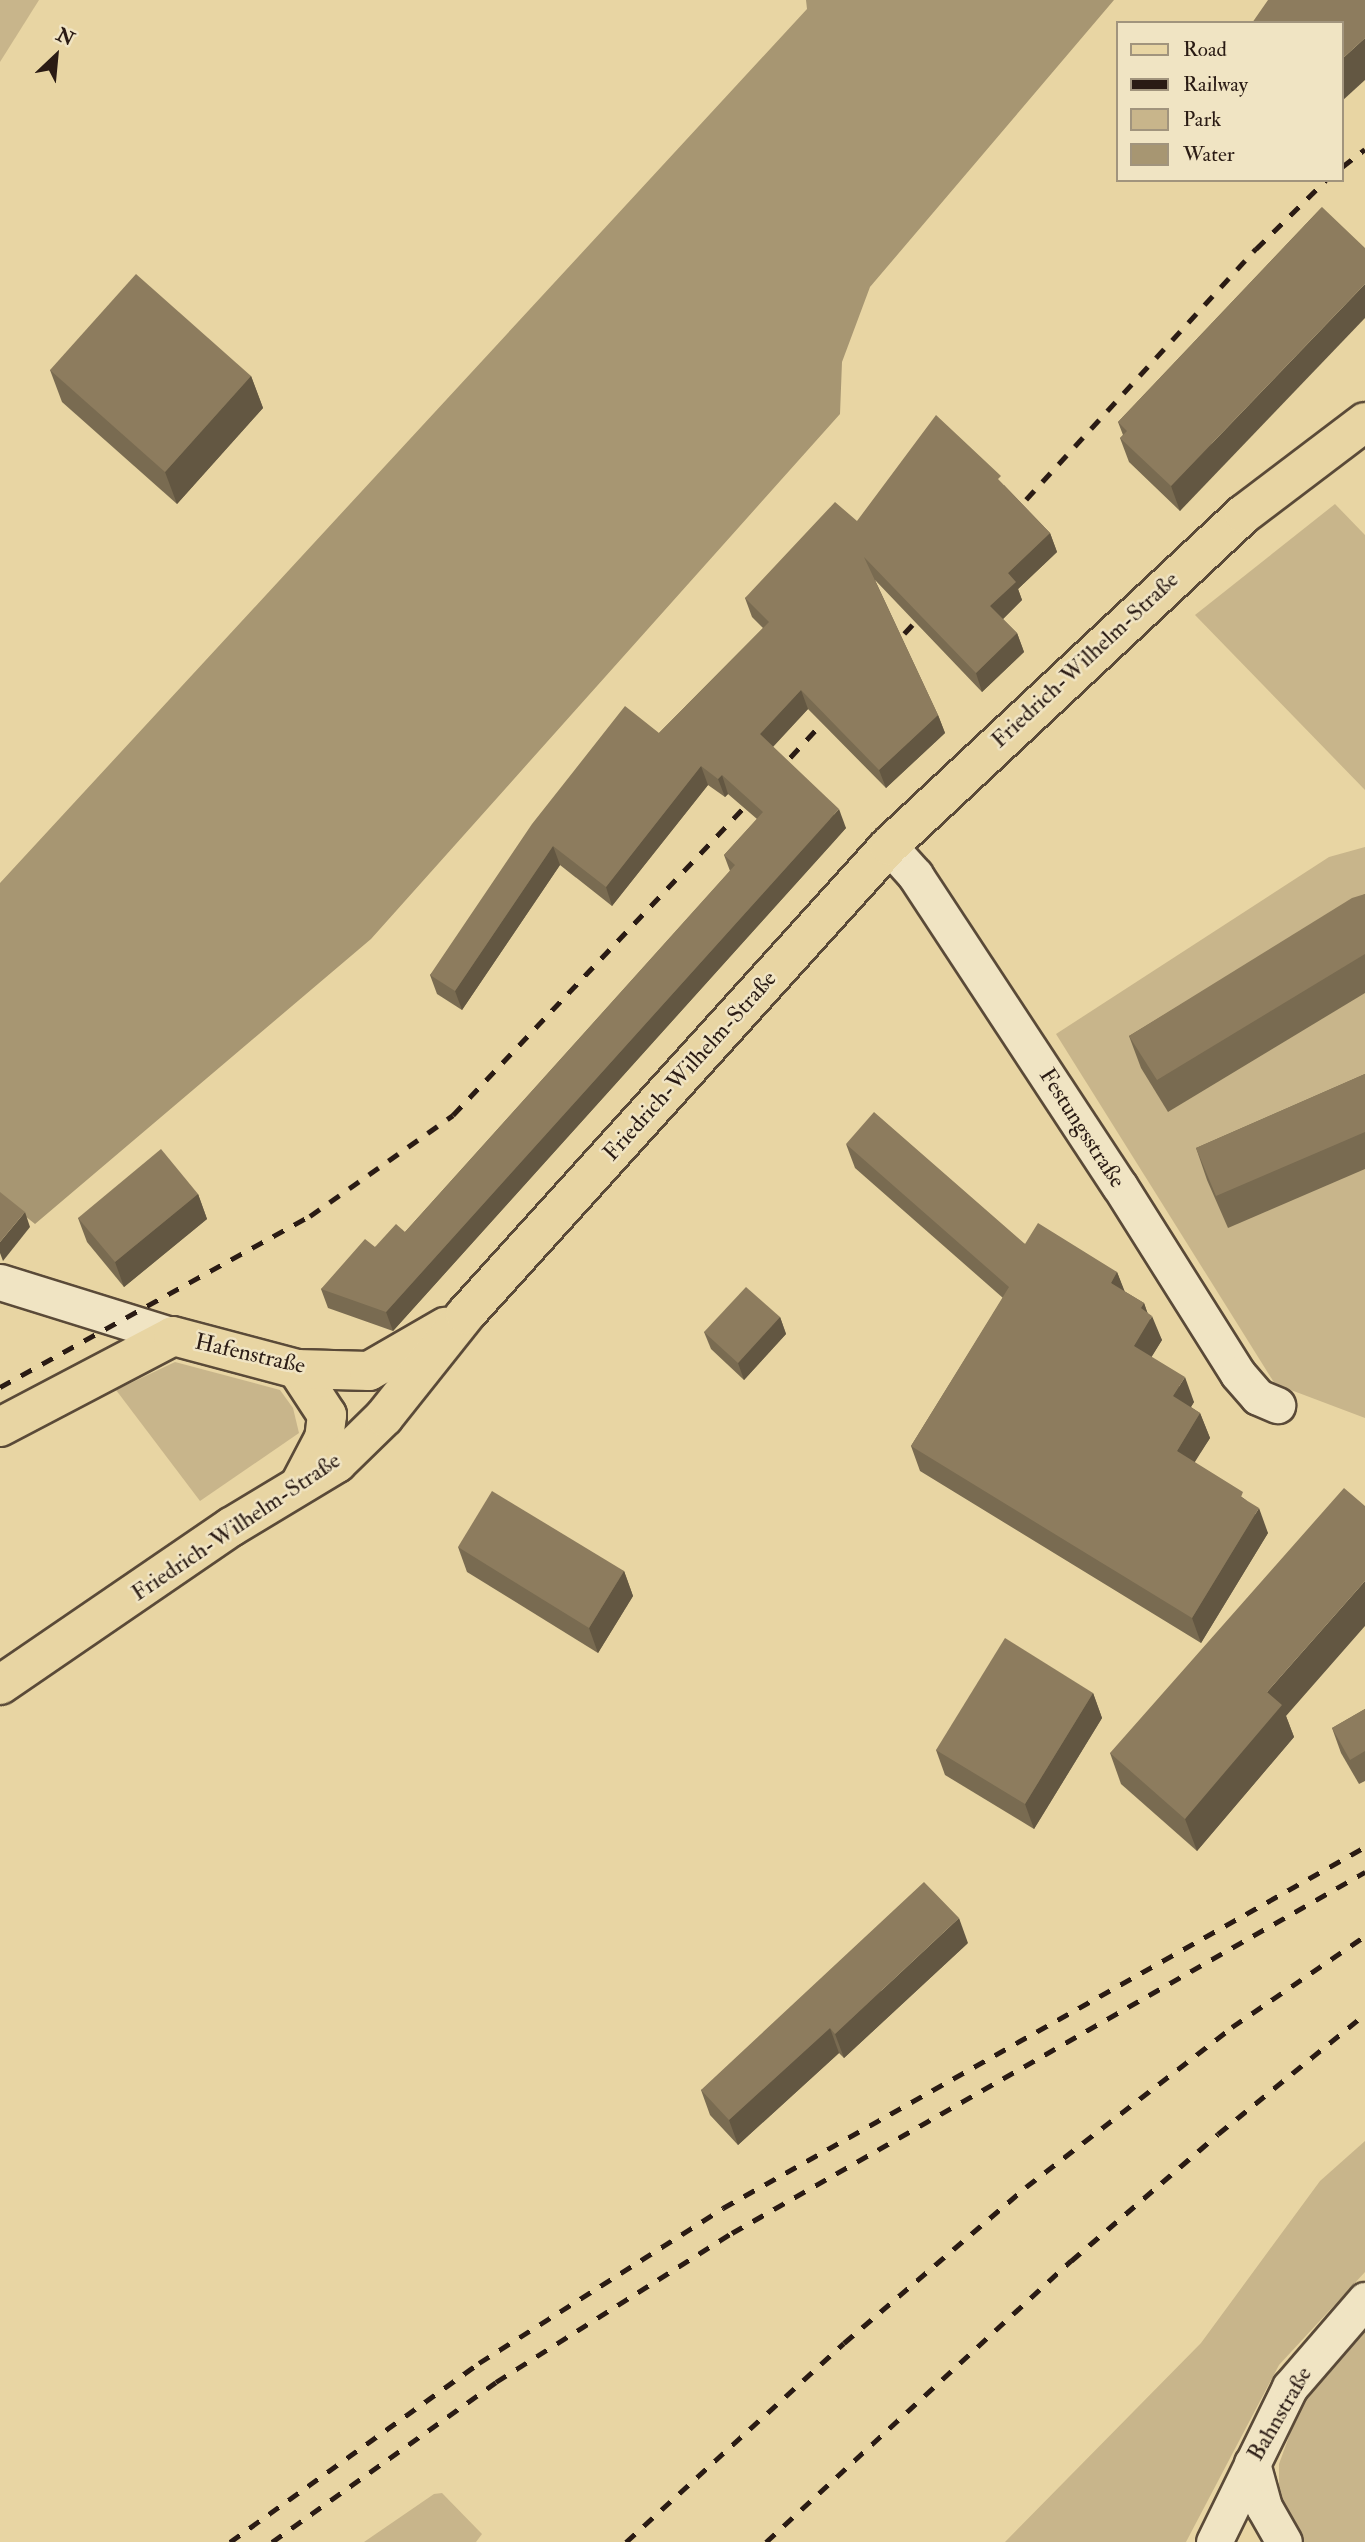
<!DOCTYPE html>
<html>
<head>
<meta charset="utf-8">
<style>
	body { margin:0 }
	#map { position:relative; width:1365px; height:2542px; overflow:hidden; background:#e8d5a3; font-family:"IM FELL Double Pica",serif }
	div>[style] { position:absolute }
	.green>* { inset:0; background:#c8b58b }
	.water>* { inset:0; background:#a79672 }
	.roads { filter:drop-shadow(2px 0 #5a4a38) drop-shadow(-2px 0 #5a4a38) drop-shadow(0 2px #5a4a38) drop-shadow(0 -2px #5a4a38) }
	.minor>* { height:35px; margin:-17.5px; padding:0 17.5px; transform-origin:17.5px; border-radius:17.5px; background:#f0e4c3 }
	.major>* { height:38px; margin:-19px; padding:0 19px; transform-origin:19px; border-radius:19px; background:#e8d5a3 }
	.rail>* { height:5px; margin-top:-2.5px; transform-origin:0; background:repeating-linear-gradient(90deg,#2a1b14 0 12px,transparent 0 24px) }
	.wall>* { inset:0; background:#796b51 }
	.shaded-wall>* { inset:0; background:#635742 }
	.building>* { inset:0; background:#8d7c5e }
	span { translate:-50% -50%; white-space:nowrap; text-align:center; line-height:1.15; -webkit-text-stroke:5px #f0e4c3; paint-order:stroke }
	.street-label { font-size:23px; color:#2a1b14 }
	.legend { position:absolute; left:1116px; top:21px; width:228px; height:161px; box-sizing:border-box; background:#f0e4c3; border:2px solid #a1947d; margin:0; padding:9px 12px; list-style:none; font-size:21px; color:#2a1b14 }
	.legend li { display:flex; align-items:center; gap:14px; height:35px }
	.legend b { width:35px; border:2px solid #a1947d }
	.north { position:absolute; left:21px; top:21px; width:70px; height:70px; -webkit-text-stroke:5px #f0e4c3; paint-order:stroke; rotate:26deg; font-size:19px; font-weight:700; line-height:28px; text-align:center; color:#2a1b14 }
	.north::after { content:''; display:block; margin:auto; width:24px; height:32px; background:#2a1b14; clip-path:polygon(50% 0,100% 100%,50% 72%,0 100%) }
</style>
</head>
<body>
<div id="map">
	<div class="green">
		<i style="clip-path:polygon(0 0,39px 0,0 62px)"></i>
		<i style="clip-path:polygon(1335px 504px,1365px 535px,1365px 790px,1195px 615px)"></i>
		<i style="clip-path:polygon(1365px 847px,1365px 1418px,1275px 1384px,1056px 1034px,1329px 857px)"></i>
		<i style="clip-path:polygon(175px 1362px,280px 1390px,293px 1408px,299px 1433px,200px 1501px,116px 1390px)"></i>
		<i style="clip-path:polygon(1365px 2141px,1365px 2272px,1279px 2365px,1186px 2542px,1005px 2542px,1201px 2343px,1320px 2181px)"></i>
		<i style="clip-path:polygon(1365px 2330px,1365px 2542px,1302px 2542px,1279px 2498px,1279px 2464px,1296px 2417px,1321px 2375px)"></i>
		<i style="clip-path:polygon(442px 2493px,482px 2534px,476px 2542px,364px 2542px,434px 2494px)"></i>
	</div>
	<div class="water">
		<i style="clip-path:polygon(806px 0,1114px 0,870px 287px,842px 362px,840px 414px,371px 939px,35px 1224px,0 1196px,0 883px,807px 9px)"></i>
	</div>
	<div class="roads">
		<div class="minor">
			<i style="left:889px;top:846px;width:39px;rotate:48deg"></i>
			<i style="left:915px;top:875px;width:371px;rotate:56.7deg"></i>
			<i style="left:1119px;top:1185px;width:223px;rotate:57.8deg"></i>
			<i style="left:1238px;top:1374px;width:30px;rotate:49deg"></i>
			<i style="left:1258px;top:1397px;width:21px;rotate:23deg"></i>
			<i style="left:0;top:1282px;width:181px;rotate:17.3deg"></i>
			<i style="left:1252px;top:2463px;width:46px;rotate:74.7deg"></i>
			<i style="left:1264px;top:2507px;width:40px;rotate:60.3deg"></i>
			<i style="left:1214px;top:2542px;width:173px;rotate:-63.9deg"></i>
			<i style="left:1290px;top:2387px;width:115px;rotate:-49.2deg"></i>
		</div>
		<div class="major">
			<i style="left:297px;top:1369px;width:55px;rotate:56.9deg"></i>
			<i style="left:327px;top:1415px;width:23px;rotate:97deg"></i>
			<i style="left:324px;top:1438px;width:50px;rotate:117.6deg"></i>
			<i style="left:0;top:1427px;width:195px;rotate:-27.7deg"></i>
			<i style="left:173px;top:1336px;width:128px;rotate:14.9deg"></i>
			<i style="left:297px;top:1369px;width:72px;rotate:1.6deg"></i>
			<i style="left:369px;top:1371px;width:88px;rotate:-30.1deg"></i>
			<i style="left:0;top:1685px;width:280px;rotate:-34.4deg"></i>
			<i style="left:231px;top:1527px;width:124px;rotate:-31.1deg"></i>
			<i style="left:337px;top:1463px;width:66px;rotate:-44.4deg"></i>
			<i style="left:384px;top:1417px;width:130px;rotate:-51.5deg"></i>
			<i style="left:465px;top:1315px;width:632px;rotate:-47.88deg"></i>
			<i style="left:889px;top:846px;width:486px;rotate:-43.1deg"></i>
			<i style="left:1244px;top:514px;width:152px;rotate:-37.2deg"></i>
		</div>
	</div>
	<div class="rail">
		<i style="left:1342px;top:167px;width:29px;rotate:-38deg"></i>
		<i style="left:1010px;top:517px;width:364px;rotate:-47.5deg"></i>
		<i style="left:1256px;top:249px;width:98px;rotate:-44.6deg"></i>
		<i style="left:888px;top:651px;width:59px;rotate:-47.1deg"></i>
		<i style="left:774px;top:775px;width:91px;rotate:-47.2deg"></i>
		<i style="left:0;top:1387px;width:354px;rotate:-28.9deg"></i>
		<i style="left:310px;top:1216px;width:175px;rotate:-35.2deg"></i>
		<i style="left:453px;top:1115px;width:443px;rotate:-46.6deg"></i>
		<i style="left:230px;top:2542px;width:307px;rotate:-35.7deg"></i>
		<i style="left:479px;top:2363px;width:289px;rotate:-32.4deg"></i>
		<i style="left:723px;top:2208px;width:737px;rotate:-29.35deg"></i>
		<i style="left:272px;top:2542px;width:275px;rotate:-35.5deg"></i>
		<i style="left:496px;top:2382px;width:279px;rotate:-32.3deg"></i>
		<i style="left:732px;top:2233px;width:729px;rotate:-29.7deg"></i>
		<i style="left:626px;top:2542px;width:295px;rotate:-42.4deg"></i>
		<i style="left:844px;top:2343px;width:240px;rotate:-40.6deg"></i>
		<i style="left:1026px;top:2187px;width:261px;rotate:-37.8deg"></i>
		<i style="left:1232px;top:2027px;width:161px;rotate:-34.4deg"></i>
		<i style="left:766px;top:2542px;width:415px;rotate:-42.7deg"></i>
		<i style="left:1071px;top:2261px;width:194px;rotate:-40.8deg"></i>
		<i style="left:1218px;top:2134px;width:190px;rotate:-39.2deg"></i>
	</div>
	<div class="wall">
		<i style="clip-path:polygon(1322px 207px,1180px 511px,1129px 462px,1120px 438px,1123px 435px,1118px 422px)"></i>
		<i style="clip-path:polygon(50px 370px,251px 376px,263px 408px,177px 504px,62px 402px)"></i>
		<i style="clip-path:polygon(1004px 485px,1050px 533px,1057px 552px,1018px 589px,1022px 600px,1003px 619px,1017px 633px,1024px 652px,982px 692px,875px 580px,938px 715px,945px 733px,886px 788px,808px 709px,773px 747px,846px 828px,393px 1331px,328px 1308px,321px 1289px,375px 1247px,405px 1232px,730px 871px,724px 855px,757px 819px,728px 794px,725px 797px,708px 785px,612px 906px,560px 865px,462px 1010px,437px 994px,430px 975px,659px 733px,763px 628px,752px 617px,745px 598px,857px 521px)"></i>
		<i style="clip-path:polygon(1365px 894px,1365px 993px,1168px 1112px,1141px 1068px,1129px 1036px)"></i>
		<i style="clip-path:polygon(1365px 1074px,1365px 1169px,1228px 1228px,1207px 1180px,1196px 1148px)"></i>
		<i style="clip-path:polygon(846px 1144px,1025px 1244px,1117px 1272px,1124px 1291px,1144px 1303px,1147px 1312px,1162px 1340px,1151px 1357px,1194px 1402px,1191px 1407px,1200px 1413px,1210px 1438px,1194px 1462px,1246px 1500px,1268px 1533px,1201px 1643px,920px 1471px,911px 1446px,1003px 1298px,855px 1168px)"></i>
		<i style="clip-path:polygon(198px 1194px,207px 1219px,124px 1287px,87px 1242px,78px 1218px)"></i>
		<i style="clip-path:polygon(780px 1317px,786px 1334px,744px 1380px,711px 1349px,704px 1332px)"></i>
		<i style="clip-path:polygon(458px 1547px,624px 1571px,633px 1596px,598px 1653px,467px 1572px)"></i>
		<i style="clip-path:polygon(1093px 1693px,1102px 1718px,1034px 1829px,945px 1775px,936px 1750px)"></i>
		<i style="clip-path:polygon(1365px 1709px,1365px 1781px,1359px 1784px,1341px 1753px,1332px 1728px)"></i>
		<i style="clip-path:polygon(1286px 1716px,1294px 1737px,1197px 1851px,1121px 1784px,1110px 1753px)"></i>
		<i style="clip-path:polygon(968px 1943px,844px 2058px,839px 2053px,738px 2145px,710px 2115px,701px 2090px)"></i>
	</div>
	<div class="shaded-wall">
		<i style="clip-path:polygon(1365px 38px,1365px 80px,1342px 101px,1342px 59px)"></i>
		<i style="clip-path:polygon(1365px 284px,1365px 318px,1180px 511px,1171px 486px)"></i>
		<i style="clip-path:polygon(251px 376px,263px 408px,177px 504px,165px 472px)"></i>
		<i style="clip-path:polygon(1050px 533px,1057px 552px,1018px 589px,1022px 600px,997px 625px,990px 606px,1008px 573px)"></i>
		<i style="clip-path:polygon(1017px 633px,1024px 652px,982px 692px,976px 673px)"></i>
		<i style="clip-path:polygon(801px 690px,808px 709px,767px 753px,760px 734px)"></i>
		<i style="clip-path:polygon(938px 715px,945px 733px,886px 788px,879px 770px)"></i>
		<i style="clip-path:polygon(701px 766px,708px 785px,612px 906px,606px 887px)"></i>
		<i style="clip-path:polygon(722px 775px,728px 794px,725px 797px,718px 779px)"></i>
		<i style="clip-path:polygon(839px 809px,846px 828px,393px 1331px,386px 1312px)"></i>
		<i style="clip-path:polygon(553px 846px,560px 865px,462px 1010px,455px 991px)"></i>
		<i style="clip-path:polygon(198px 1194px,207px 1219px,124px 1287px,115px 1262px)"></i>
		<i style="clip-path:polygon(25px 1212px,30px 1227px,3px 1261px,0 1253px,0 1242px)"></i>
		<i style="clip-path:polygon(1117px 1272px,1127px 1297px,1111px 1283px)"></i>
		<i style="clip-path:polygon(1144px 1303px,1150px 1320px,1152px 1316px,1162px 1340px,1143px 1371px,1134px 1346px,1141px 1308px)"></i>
		<i style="clip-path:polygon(780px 1317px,786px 1334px,744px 1380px,738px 1363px)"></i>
		<i style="clip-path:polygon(1185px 1377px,1194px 1402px,1182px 1421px,1173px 1396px)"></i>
		<i style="clip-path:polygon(1200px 1413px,1210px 1438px,1186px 1476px,1177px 1451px)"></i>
		<i style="clip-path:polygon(1259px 1508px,1268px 1533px,1201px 1643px,1192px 1618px)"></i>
		<i style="clip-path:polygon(624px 1571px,633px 1596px,598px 1653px,589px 1628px)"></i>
		<i style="clip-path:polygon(1365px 1581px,1365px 1626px,1286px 1716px,1294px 1737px,1197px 1851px,1185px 1819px,1267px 1692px)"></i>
		<i style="clip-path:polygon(1093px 1693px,1102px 1718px,1034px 1829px,1025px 1804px)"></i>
		<i style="clip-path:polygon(959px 1918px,968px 1943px,844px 2058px,835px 2034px)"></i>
		<i style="clip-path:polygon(830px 2028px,839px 2053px,738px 2145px,729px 2120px)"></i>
	</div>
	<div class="building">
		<i style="clip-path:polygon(1268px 0,1365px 0,1365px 38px,1342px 59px,1342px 23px,1252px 23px)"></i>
		<i style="clip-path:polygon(1322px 207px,1365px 248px,1365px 284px,1171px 486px,1120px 438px,1127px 431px,1118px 422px)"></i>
		<i style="clip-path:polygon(136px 274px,251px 376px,165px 472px,50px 370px)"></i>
		<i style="clip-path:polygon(936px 415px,1001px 476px,998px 479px,1050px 533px,1008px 573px,1016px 582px,990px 606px,1017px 633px,976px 673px,864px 557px,938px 715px,879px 770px,801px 690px,760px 734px,839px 809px,386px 1312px,321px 1289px,365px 1239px,375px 1247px,396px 1224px,405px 1232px,735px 865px,724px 855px,763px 812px,722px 775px,718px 779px,701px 766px,606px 887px,553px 846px,455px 991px,430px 975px,532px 824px,625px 706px,659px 733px,769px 622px,745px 598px,835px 502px,857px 521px)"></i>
		<i style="clip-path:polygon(1365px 894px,1365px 954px,1157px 1080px,1129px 1036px,1352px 898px)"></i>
		<i style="clip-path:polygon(1365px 1074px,1365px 1132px,1216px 1196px,1196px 1148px)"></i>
		<i style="clip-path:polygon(874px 1112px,1025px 1244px,1038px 1223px,1117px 1272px,1111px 1283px,1144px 1303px,1141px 1308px,1152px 1316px,1134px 1346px,1185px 1377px,1173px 1396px,1200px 1413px,1177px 1451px,1243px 1492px,1241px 1497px,1259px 1508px,1192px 1618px,911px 1446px,1009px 1287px,846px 1144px)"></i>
		<i style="clip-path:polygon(161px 1149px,198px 1194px,115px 1262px,78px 1218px)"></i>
		<i style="clip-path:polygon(0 1192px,25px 1212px,0 1242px)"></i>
		<i style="clip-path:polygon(746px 1287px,780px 1317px,738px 1363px,704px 1332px)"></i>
		<i style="clip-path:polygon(1344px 1488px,1365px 1506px,1365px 1581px,1267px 1692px,1282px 1705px,1185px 1819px,1110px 1753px)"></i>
		<i style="clip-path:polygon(492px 1491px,624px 1571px,589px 1628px,458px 1547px)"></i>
		<i style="clip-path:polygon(1005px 1638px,1093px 1693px,1025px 1804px,936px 1750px)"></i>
		<i style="clip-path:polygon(1365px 1709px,1365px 1751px,1350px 1760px,1332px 1728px)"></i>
		<i style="clip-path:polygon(924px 1882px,959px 1918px,835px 2034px,830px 2028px,729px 2120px,701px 2090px)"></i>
	</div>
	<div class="street-label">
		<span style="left:1085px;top:660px;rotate:-43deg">Friedrich-Wilhelm-Straße</span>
		<span style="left:690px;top:1066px;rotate:-48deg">Friedrich-Wilhelm-Straße</span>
		<span style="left:1082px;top:1128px;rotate:57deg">Festungsstraße</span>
		<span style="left:250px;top:1354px;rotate:13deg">Hafenstraße</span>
		<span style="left:236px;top:1527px;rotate:-34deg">Friedrich-Wilhelm-Straße</span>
		<span style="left:1280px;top:2414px;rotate:-60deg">Bahnstraße</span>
	</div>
	<ul class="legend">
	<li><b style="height:9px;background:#e8d5a3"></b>Road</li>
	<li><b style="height:9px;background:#2a1b14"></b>Railway</li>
	<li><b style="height:19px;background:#c8b58b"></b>Park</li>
	<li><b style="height:19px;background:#a79672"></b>Water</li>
	</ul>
	<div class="north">N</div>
</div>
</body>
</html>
